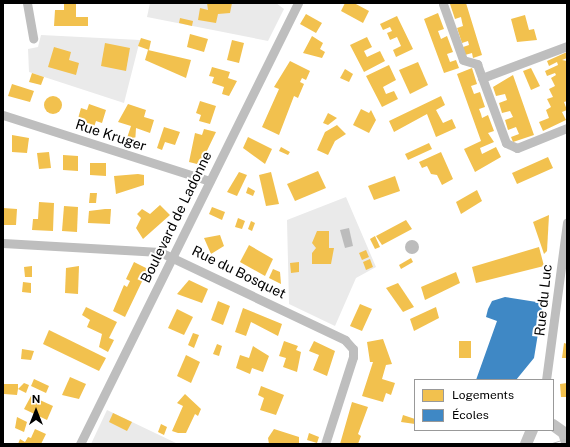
<!DOCTYPE html>
<html>
<head>
<meta charset="utf-8">
<style>
	body { margin:0 }
	#map { position:relative; width:570px; height:447px; overflow:hidden; background:#fff; font-family:"Public Sans",sans-serif }
	div>[style] { position:absolute }
	.green>* { inset:0; background:#eaeaea }
	.water>* { inset:0; background:#bcbcbc }
	.round { border-radius:50% }
	.homes>* { inset:0; background:#f2c14e }
	.schools>* { inset:0; background:#3f88c5 }
	.street>* { height:9px; margin:-4.5px; padding:0 4.5px; transform-origin:4.5px; border-radius:4.5px; background:#bebebe }
	.secondary>* { height:12px; margin:-6px; padding:0 6px; transform-origin:6px; border-radius:6px; background:#c1c1c1 }
	.tram>* { height:1px; margin:-0.5px; padding:0 0.5px; transform-origin:0.5px; border-radius:0.5px; background:#bdbdbd }
	span { translate:-50% -50%; white-space:nowrap; text-align:center; line-height:1.15; -webkit-text-stroke:4px #fff; paint-order:stroke }
	.street-label { font-size:14px; color:#000 }
	.frame { position:absolute; inset:0; border:4px solid #000; pointer-events:none }
	.legend { position:absolute; left:414px; top:379px; width:140px; height:52px; box-sizing:border-box; background:#fff; border:1px solid #999; margin:0; padding:5px 7px; list-style:none; font-size:12px; color:#000 }
	.legend li { display:flex; align-items:center; gap:8px; height:20px }
	.legend b { width:20px; border:1px solid #999 }
	.north { position:absolute; left:16px; top:391px; width:40px; height:40px; -webkit-text-stroke:3px #fff; paint-order:stroke; rotate:0deg; font-size:11px; font-weight:700; line-height:16px; text-align:center; color:#000 }
	.north::after { content:''; display:block; margin:auto; width:14px; height:18px; background:#000; clip-path:polygon(50% 0,100% 100%,50% 72%,0 100%) }
</style>
</head>
<body>
<div id="map">
	<div class="green">
		<i style="clip-path:polygon(150px 3px,276px 3px,284px 9px,268px 41px,147px 17px)"></i>
		<i style="clip-path:polygon(41px 35px,140px 40px,124px 103px,29px 72px,28px 49px,38px 47px)"></i>
		<i style="clip-path:polygon(346px 197px,376px 267px,356px 278px,335px 326px,289px 304px,287px 220px)"></i>
		<i style="clip-path:polygon(107px 410px,178px 444px,91px 444px)"></i>
	</div>
	<div class="water">
		<i style="clip-path:polygon(349px 228px,353px 246px,345px 248px,340px 230px)"></i>
		<i class="round" style="left:405px;top:240px;width:14px;height:14px"></i>
	</div>
	<div class="homes">
		<i style="clip-path:polygon(64px 3px,76px 3px,76px 17px,88px 17px,88px 26px,54px 26px,55px 10px,64px 10px)"></i>
		<i style="clip-path:polygon(207px 3px,232px 3px,230px 13px,218px 14px,216px 23px,198px 20px,200px 8px,208px 10px)"></i>
		<i style="clip-path:polygon(345px 3px,354px 3px,369px 11px,363px 23px,341px 11px)"></i>
		<i style="clip-path:polygon(466px 3px,482px 55px,473px 58px,472px 53px,465px 55px,463px 47px,469px 45px,468px 41px,462px 43px,457px 28px,463px 26px,462px 22px,461px 17px,455px 19px,450px 4px)"></i>
		<i style="clip-path:polygon(438px 13px,444px 29px,438px 31px,441px 39px,447px 36px,453px 52px,447px 54px,450px 62px,456px 60px,459px 68px,444px 73px,424px 19px)"></i>
		<i style="clip-path:polygon(306px 14px,322px 23px,316px 33px,300px 24px)"></i>
		<i style="clip-path:polygon(525px 15px,529px 30px,534px 29px,537px 40px,517px 42px,511px 19px)"></i>
		<i style="clip-path:polygon(397px 16px,413px 49px,396px 57px,393px 50px,401px 46px,397px 37px,390px 40px,387px 33px,392px 31px,390px 27px,383px 30px,380px 24px)"></i>
		<i style="clip-path:polygon(180px 18px,193px 21px,192px 26px,179px 23px)"></i>
		<i style="clip-path:polygon(190px 34px,208px 39px,204px 52px,187px 47px)"></i>
		<i style="clip-path:polygon(312px 36px,323px 43px,320px 49px,325px 52px,322px 58px,303px 53px)"></i>
		<i style="clip-path:polygon(367px 37px,372px 47px,364px 51px,367px 57px,380px 51px,385px 61px,364px 72px,350px 45px)"></i>
		<i style="clip-path:polygon(141px 38px,151px 41px,149px 50px,138px 46px)"></i>
		<i style="clip-path:polygon(232px 40px,244px 43px,239px 63px,227px 60px)"></i>
		<i style="clip-path:polygon(105px 43px,130px 48px,126px 71px,101px 66px)"></i>
		<i style="clip-path:polygon(54px 47px,71px 52px,69px 60px,79px 63px,76px 75px,48px 67px)"></i>
		<i style="clip-path:polygon(148px 50px,191px 60px,186px 78px,145px 60px)"></i>
		<i style="clip-path:polygon(567px 52px,567px 58px,562px 60px,567px 61px,567px 101px,564px 102px,567px 110px,562px 112px,566px 120px,543px 131px,539px 122px,549px 118px,546px 110px,551px 107px,547px 99px,553px 97px,549px 89px,555px 86px,551px 78px,556px 75px,555px 73px,547px 76px,545px 71px,558px 65px,557px 62px,549px 66px,547px 61px)"></i>
		<i style="clip-path:polygon(290px 61px,310px 71px,306px 80px,302px 78px,300px 82px,304px 84px,298px 98px,294px 96px,279px 135px,262px 127px,279px 89px,274px 87px)"></i>
		<i style="clip-path:polygon(418px 62px,428px 85px,410px 94px,399px 70px)"></i>
		<i style="clip-path:polygon(389px 65px,396px 80px,383px 87px,386px 94px,394px 91px,398px 99px,382px 107px,366px 76px)"></i>
		<i style="clip-path:polygon(212px 67px,230px 72px,228px 78px,237px 81px,229px 96px,222px 94px,224px 87px,212px 83px,214px 77px,209px 76px)"></i>
		<i style="clip-path:polygon(472px 68px,477px 84px,471px 86px,474px 94px,480px 92px,485px 107px,479px 109px,481px 114px,482px 118px,488px 115px,494px 131px,488px 133px,494px 142px,480px 148px,482px 154px,496px 147px,501px 157px,475px 172px,464px 149px,481px 141px,457px 74px)"></i>
		<i style="clip-path:polygon(531px 68px,540px 86px,531px 90px,523px 71px)"></i>
		<i style="clip-path:polygon(345px 69px,353px 74px,349px 82px,340px 78px)"></i>
		<i style="clip-path:polygon(32px 73px,44px 77px,41px 85px,29px 82px)"></i>
		<i style="clip-path:polygon(513px 75px,534px 135px,513px 142px,511px 137px,519px 134px,516px 127px,508px 130px,505px 120px,513px 117px,510px 111px,502px 113px,499px 103px,507px 100px,505px 94px,496px 96px,493px 87px)"></i>
		<i style="clip-path:polygon(12px 84px,34px 91px,30px 102px,8px 96px)"></i>
		<i class="round" style="left:44px;top:96px;width:18px;height:18px"></i>
		<i style="clip-path:polygon(441px 96px,445px 105px,436px 110px,443px 123px,452px 119px,456px 128px,436px 137px,427px 114px,394px 132px,389px 121px)"></i>
		<i style="clip-path:polygon(200px 101px,216px 106px,210px 124px,199px 121px,201px 115px,196px 113px)"></i>
		<i style="clip-path:polygon(89px 104px,106px 110px,102px 123px,96px 121px,94px 127px,77px 122px,81px 108px,87px 110px)"></i>
		<i style="clip-path:polygon(128px 104px,146px 110px,144px 117px,154px 120px,150px 133px,136px 128px,135px 144px,126px 141px,131px 126px,118px 122px)"></i>
		<i style="clip-path:polygon(361px 109px,369px 113px,371px 110px,376px 120px,369px 133px,353px 125px)"></i>
		<i style="clip-path:polygon(328px 113px,337px 118px,328px 125px,323px 123px)"></i>
		<i style="clip-path:polygon(337px 125px,346px 134px,335px 141px,328px 155px,317px 150px,325px 132px)"></i>
		<i style="clip-path:polygon(164px 127px,180px 132px,175px 145px,165px 142px,162px 150px,157px 148px)"></i>
		<i style="clip-path:polygon(204px 129px,216px 132px,202px 161px,197px 164px,189px 162px,195px 133px,202px 135px)"></i>
		<i style="clip-path:polygon(12px 135px,29px 138px,27px 153px,12px 152px)"></i>
		<i style="clip-path:polygon(248px 137px,272px 149px,265px 164px,243px 148px)"></i>
		<i style="clip-path:polygon(429px 143px,432px 149px,408px 160px,405px 154px)"></i>
		<i style="clip-path:polygon(281px 147px,290px 152px,288px 155px,279px 151px)"></i>
		<i style="clip-path:polygon(49px 152px,51px 168px,39px 169px,37px 153px)"></i>
		<i style="clip-path:polygon(441px 152px,453px 179px,442px 185px,437px 175px,431px 174px,427px 166px,422px 168px,419px 162px)"></i>
		<i style="clip-path:polygon(63px 155px,78px 156px,78px 171px,63px 170px)"></i>
		<i style="clip-path:polygon(548px 157px,553px 168px,517px 184px,512px 173px)"></i>
		<i style="clip-path:polygon(90px 163px,106px 163px,106px 176px,90px 175px)"></i>
		<i style="clip-path:polygon(318px 171px,326px 188px,295px 201px,287px 184px)"></i>
		<i style="clip-path:polygon(239px 172px,247px 175px,237px 196px,227px 192px)"></i>
		<i style="clip-path:polygon(271px 172px,279px 204px,266px 206px,259px 175px)"></i>
		<i style="clip-path:polygon(138px 174px,144px 175px,144px 185px,116px 194px,114px 176px)"></i>
		<i style="clip-path:polygon(395px 176px,400px 191px,374px 200px,368px 186px)"></i>
		<i style="clip-path:polygon(248px 187px,255px 191px,253px 196px,246px 193px)"></i>
		<i style="clip-path:polygon(477px 190px,482px 201px,461px 214px,456px 202px)"></i>
		<i style="clip-path:polygon(90px 193px,97px 193px,96px 203px,89px 203px)"></i>
		<i style="clip-path:polygon(39px 202px,54px 203px,53px 231px,32px 230px,33px 219px,38px 219px)"></i>
		<i style="clip-path:polygon(160px 205px,170px 215px,143px 239px,136px 228px,141px 218px,137px 214px,142px 209px,150px 214px)"></i>
		<i style="clip-path:polygon(64px 206px,78px 207px,77px 232px,62px 231px)"></i>
		<i style="clip-path:polygon(212px 207px,225px 212px,222px 220px,209px 214px)"></i>
		<i style="clip-path:polygon(3px 208px,17px 209px,16px 225px,3px 225px)"></i>
		<i style="clip-path:polygon(105px 209px,111px 209px,110px 224px,88px 223px,89px 211px)"></i>
		<i style="clip-path:polygon(549px 215px,547px 251px,544px 254px,533px 222px)"></i>
		<i style="clip-path:polygon(238px 218px,245px 221px,242px 229px,235px 227px)"></i>
		<i style="clip-path:polygon(406px 220px,412px 229px,382px 245px,376px 236px)"></i>
		<i style="clip-path:polygon(251px 221px,255px 223px,252px 231px,248px 229px)"></i>
		<i style="clip-path:polygon(317px 231px,329px 231px,329px 248px,334px 248px,331px 264px,312px 264px,312px 253px,316px 248px,312px 243px)"></i>
		<i style="clip-path:polygon(220px 235px,224px 246px,211px 254px,204px 238px)"></i>
		<i style="clip-path:polygon(375px 236px,380px 247px,375px 249px,370px 239px)"></i>
		<i style="clip-path:polygon(249px 245px,273px 259px,265px 276px,240px 262px)"></i>
		<i style="clip-path:polygon(539px 247px,544px 266px,476px 283px,472px 267px)"></i>
		<i style="clip-path:polygon(366px 250px,369px 257px,362px 260px,359px 253px)"></i>
		<i style="clip-path:polygon(411px 258px,413px 262px,401px 269px,399px 265px)"></i>
		<i style="clip-path:polygon(370px 259px,373px 267px,366px 270px,363px 262px)"></i>
		<i style="clip-path:polygon(134px 262px,148px 269px,125px 317px,113px 311px,124px 285px,127px 287px,130px 281px,126px 279px)"></i>
		<i style="clip-path:polygon(299px 262px,299px 272px,291px 273px,290px 263px)"></i>
		<i style="clip-path:polygon(32px 266px,32px 277px,25px 277px,24px 267px)"></i>
		<i style="clip-path:polygon(79px 266px,78px 294px,65px 293px,66px 268px)"></i>
		<i style="clip-path:polygon(273px 269px,280px 272px,281px 284px,269px 278px)"></i>
		<i style="clip-path:polygon(456px 272px,460px 283px,425px 300px,421px 287px)"></i>
		<i style="clip-path:polygon(189px 280px,208px 289px,202px 303px,177px 294px)"></i>
		<i style="clip-path:polygon(23px 282px,31px 283px,31px 293px,22px 292px)"></i>
		<i style="clip-path:polygon(398px 283px,414px 307px,403px 312px,386px 288px)"></i>
		<i style="clip-path:polygon(218px 301px,230px 306px,223px 325px,211px 320px)"></i>
		<i style="clip-path:polygon(360px 304px,372px 309px,362px 331px,350px 326px)"></i>
		<i style="clip-path:polygon(86px 307px,117px 322px,109px 338px,114px 340px,108px 352px,99px 347px,102px 334px,87px 327px,90px 320px,82px 315px)"></i>
		<i style="clip-path:polygon(436px 307px,439px 318px,414px 331px,410px 319px)"></i>
		<i style="clip-path:polygon(243px 308px,282px 324px,278px 336px,251px 322px,246px 336px,235px 332px)"></i>
		<i style="clip-path:polygon(177px 309px,193px 317px,184px 335px,168px 328px)"></i>
		<i style="clip-path:polygon(49px 330px,106px 358px,99px 371px,43px 344px)"></i>
		<i style="clip-path:polygon(193px 333px,199px 335px,194px 348px,188px 345px)"></i>
		<i style="clip-path:polygon(383px 339px,392px 364px,386px 365px,382px 379px,395px 383px,391px 395px,386px 393px,383px 402px,362px 396px,373px 362px,370px 362px,367px 342px)"></i>
		<i style="clip-path:polygon(284px 341px,298px 346px,296px 350px,301px 352px,297px 372px,283px 367px,286px 358px,279px 356px)"></i>
		<i style="clip-path:polygon(314px 341px,335px 351px,327px 376px,313px 370px,319px 355px,309px 351px)"></i>
		<i style="clip-path:polygon(459px 341px,471px 341px,471px 358px,459px 358px)"></i>
		<i style="clip-path:polygon(564px 343px,567px 344px,567px 358px,562px 358px)"></i>
		<i style="clip-path:polygon(217px 344px,222px 346px,219px 356px,213px 354px)"></i>
		<i style="clip-path:polygon(253px 346px,269px 356px,263px 372px,252px 368px,250px 374px,236px 368px,240px 355px,249px 358px)"></i>
		<i style="clip-path:polygon(22px 349px,34px 351px,31px 360px,21px 359px)"></i>
		<i style="clip-path:polygon(186px 355px,200px 362px,191px 383px,177px 376px)"></i>
		<i style="clip-path:polygon(70px 377px,86px 384px,79px 399px,62px 395px)"></i>
		<i style="clip-path:polygon(34px 379px,49px 386px,46px 393px,31px 386px)"></i>
		<i style="clip-path:polygon(24px 383px,29px 385px,26px 393px,18px 389px,17px 395px,4px 394px,4px 384px,18px 384px,18px 389px)"></i>
		<i style="clip-path:polygon(567px 383px,567px 397px,561px 397px,560px 384px)"></i>
		<i style="clip-path:polygon(261px 386px,284px 395px,276px 415px,260px 410px,264px 398px,258px 395px)"></i>
		<i style="clip-path:polygon(185px 394px,201px 409px,198px 416px,195px 414px,186px 433px,178px 433px,172px 431px,183px 406px,177px 403px)"></i>
		<i style="clip-path:polygon(31px 396px,53px 406px,47px 420px,24px 409px)"></i>
		<i style="clip-path:polygon(352px 402px,368px 407px,358px 434px,361px 436px,358px 444px,340px 444px)"></i>
		<i style="clip-path:polygon(113px 413px,132px 422px,127px 431px,109px 422px)"></i>
		<i style="clip-path:polygon(403px 415px,415px 419px,415px 424px,401px 422px)"></i>
		<i style="clip-path:polygon(17px 417px,27px 422px,24px 432px,15px 428px)"></i>
		<i style="clip-path:polygon(161px 424px,167px 427px,164px 435px,158px 432px)"></i>
		<i style="clip-path:polygon(35px 429px,46px 434px,41px 444px,18px 444px,20px 439px,25px 442px,28px 437px,31px 438px)"></i>
		<i style="clip-path:polygon(274px 429px,299px 437px,299px 444px,269px 444px,268px 438px)"></i>
		<i style="clip-path:polygon(309px 433px,319px 437px,317px 443px,307px 440px)"></i>
	</div>
	<div class="schools">
		<i style="clip-path:polygon(505px 297px,543px 303px,534px 358px,516px 380px,476px 380px,497px 321px,486px 317px,488px 309px,492px 301px)"></i>
	</div>
	<div class="street">
		<i style="left:27px;top:3px;width:36px;rotate:80deg"></i>
		<i style="left:443px;top:4px;width:59px;rotate:70.3deg"></i>
		<i style="left:463px;top:60px;width:15px;rotate:16deg"></i>
		<i style="left:477px;top:64px;width:84px;rotate:69.8deg"></i>
		<i style="left:506px;top:143px;width:12px;rotate:24deg"></i>
		<i style="left:517px;top:148px;width:54px;rotate:-21.8deg"></i>
		<i style="left:482px;top:78px;width:91px;rotate:-20.6deg"></i>
		<i style="left:3px;top:115px;width:217px;rotate:17.7deg"></i>
		<i style="left:3px;top:243px;width:157px;rotate:3.3deg"></i>
		<i style="left:160px;top:252px;width:205px;rotate:25.4deg"></i>
		<i style="left:345px;top:340px;width:12px;rotate:48deg"></i>
		<i style="left:353px;top:349px;width:8px;rotate:90deg"></i>
		<i style="left:353px;top:357px;width:91px;rotate:107.8deg"></i>
		<i style="left:546px;top:380px;width:159px;rotate:-82.4deg"></i>
		<i style="left:80px;top:444px;width:492px;rotate:-63.7deg"></i>
	</div>
	<div class="secondary">
		<i style="left:553px;top:425px;width:14px;rotate:36deg"></i>
		<i style="left:564px;top:433px;width:9px;rotate:72deg"></i>
		<i style="left:526px;top:444px;width:15px;rotate:-67deg"></i>
	</div>
	<div class="tram">
		<i style="left:549px;top:444px;width:19px;rotate:-18deg"></i>
	</div>
	<div class="street-label">
		<span style="left:111px;top:135px;rotate:18deg">Rue Kruger</span>
		<span style="left:176px;top:217px;rotate:-64deg">Boulevard de Ladonne</span>
		<span style="left:239px;top:272px;rotate:26deg">Rue du Bosquet</span>
		<span style="left:543px;top:300px;rotate:-84deg">Rue du Luc</span>
	</div>
	<div class="frame"></div>
	<ul class="legend">
	<li><b style="height:11px;background:#f2c14e"></b>Logements</li>
	<li><b style="height:11px;background:#3f88c5"></b>Écoles</li>
	</ul>
	<div class="north">N</div>
</div>
</body>
</html>
